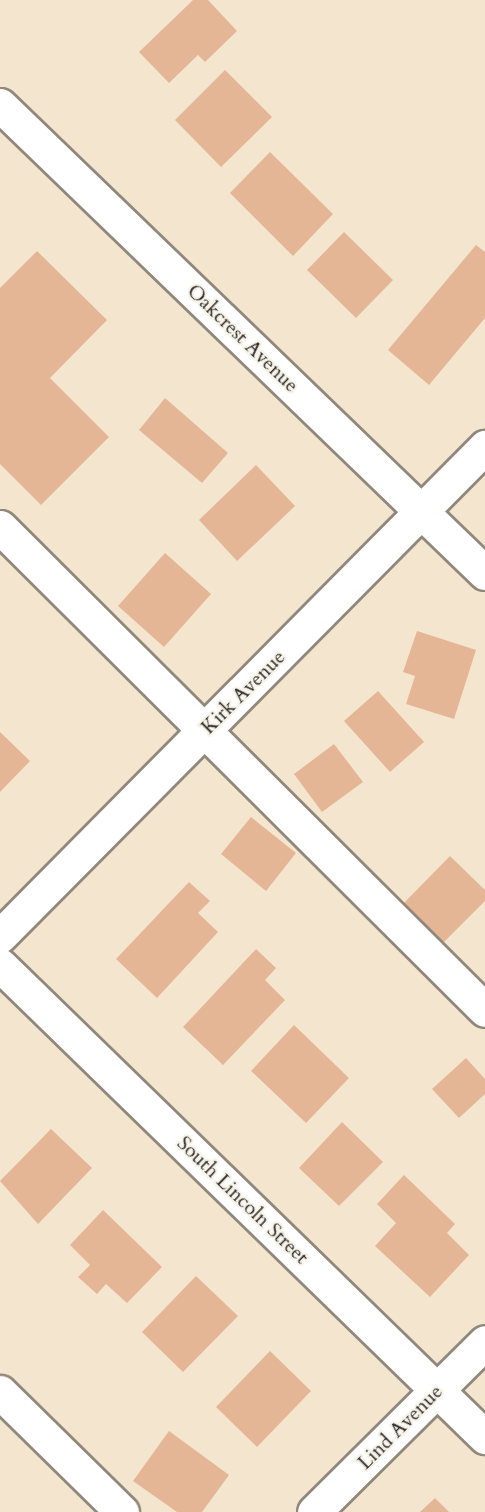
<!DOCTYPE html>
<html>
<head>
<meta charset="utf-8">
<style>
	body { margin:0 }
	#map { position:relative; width:485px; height:1512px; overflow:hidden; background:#f4e5ce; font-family:Cardo,serif }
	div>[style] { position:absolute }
	.building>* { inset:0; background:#e5b696 }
	.roads { filter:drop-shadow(2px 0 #90887c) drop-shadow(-2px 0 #90887c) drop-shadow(0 2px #90887c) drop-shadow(0 -2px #90887c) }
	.minor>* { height:33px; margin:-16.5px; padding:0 16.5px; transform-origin:16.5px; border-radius:16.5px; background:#fff }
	span { translate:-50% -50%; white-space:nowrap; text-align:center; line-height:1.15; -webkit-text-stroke:4.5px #f7f3e8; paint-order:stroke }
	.street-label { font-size:20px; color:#2b2b2b }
</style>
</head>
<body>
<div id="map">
	<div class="building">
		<i style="clip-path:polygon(193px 0,208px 0,237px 31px,205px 62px,198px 55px,169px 83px,139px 52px)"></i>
		<i style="clip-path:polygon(225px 70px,272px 117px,221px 167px,175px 120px)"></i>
		<i style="clip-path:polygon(270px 152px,333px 214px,293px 256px,230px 193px)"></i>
		<i style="clip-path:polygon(344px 232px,393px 280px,356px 318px,307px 270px)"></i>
		<i style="clip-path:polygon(476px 245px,485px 252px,485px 318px,429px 385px,388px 350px)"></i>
		<i style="clip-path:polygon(37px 251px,107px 320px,50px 378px,109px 437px,41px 505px,0 464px,0 288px)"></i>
		<i style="clip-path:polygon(165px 398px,228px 453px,202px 483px,139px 430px)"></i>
		<i style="clip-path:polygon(256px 465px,295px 506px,237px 561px,199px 520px)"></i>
		<i style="clip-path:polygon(165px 553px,211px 594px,164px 647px,118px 606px)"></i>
		<i style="clip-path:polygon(417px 631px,476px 650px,454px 719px,406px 704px,415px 676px,403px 672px)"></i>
		<i style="clip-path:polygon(378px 691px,424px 742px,390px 772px,344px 721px)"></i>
		<i style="clip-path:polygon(0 732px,30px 761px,0 792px)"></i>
		<i style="clip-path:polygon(334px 744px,363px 782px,322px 812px,294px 774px)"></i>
		<i style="clip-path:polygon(251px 817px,296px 853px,266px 891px,221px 854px)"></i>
		<i style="clip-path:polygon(450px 856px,485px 890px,485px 901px,441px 945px,401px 906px)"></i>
		<i style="clip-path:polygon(189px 882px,210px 901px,198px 913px,218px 932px,157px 998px,116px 959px)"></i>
		<i style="clip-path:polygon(256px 949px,276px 968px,265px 980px,285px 1000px,223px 1065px,183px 1027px)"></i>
		<i style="clip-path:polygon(294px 1025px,349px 1078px,306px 1123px,251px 1071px)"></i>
		<i style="clip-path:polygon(466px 1058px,485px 1079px,485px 1094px,459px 1118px,432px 1089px)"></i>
		<i style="clip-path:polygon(342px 1122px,383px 1162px,339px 1206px,299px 1168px)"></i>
		<i style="clip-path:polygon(51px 1129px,92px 1168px,38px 1224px,0 1181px)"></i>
		<i style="clip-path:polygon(404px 1175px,455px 1224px,447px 1233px,469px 1255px,430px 1297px,375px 1246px,396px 1223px,377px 1204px)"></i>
		<i style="clip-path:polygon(103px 1210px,162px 1267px,127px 1303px,106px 1284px,97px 1294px,78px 1277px,90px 1265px,70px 1245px)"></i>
		<i style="clip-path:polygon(196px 1276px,238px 1316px,183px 1372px,142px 1332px)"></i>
		<i style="clip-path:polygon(270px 1351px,311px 1391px,257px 1447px,216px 1407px)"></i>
		<i style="clip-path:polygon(169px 1431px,229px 1475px,202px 1512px,177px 1512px,133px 1481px)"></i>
		<i style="clip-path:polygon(435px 1498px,449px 1512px,420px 1512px)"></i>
	</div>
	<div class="roads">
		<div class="minor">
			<i style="left:0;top:105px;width:674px;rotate:43.98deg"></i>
			<i style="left:0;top:527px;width:684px;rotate:44.88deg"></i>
			<i style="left:0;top:936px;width:689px;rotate:-45.24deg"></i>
			<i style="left:0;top:965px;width:677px;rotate:44.22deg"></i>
			<i style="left:0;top:1392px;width:171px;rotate:44.5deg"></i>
			<i style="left:314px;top:1512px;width:241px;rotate:-44.8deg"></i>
		</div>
	</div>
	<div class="street-label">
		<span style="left:243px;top:338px;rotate:44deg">Oakcrest Avenue</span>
		<span style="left:243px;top:692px;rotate:-45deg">Kirk Avenue</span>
		<span style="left:243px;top:1200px;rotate:44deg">South Lincoln Street</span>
		<span style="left:400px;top:1427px;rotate:-45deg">Lind Avenue</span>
	</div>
</div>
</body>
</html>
